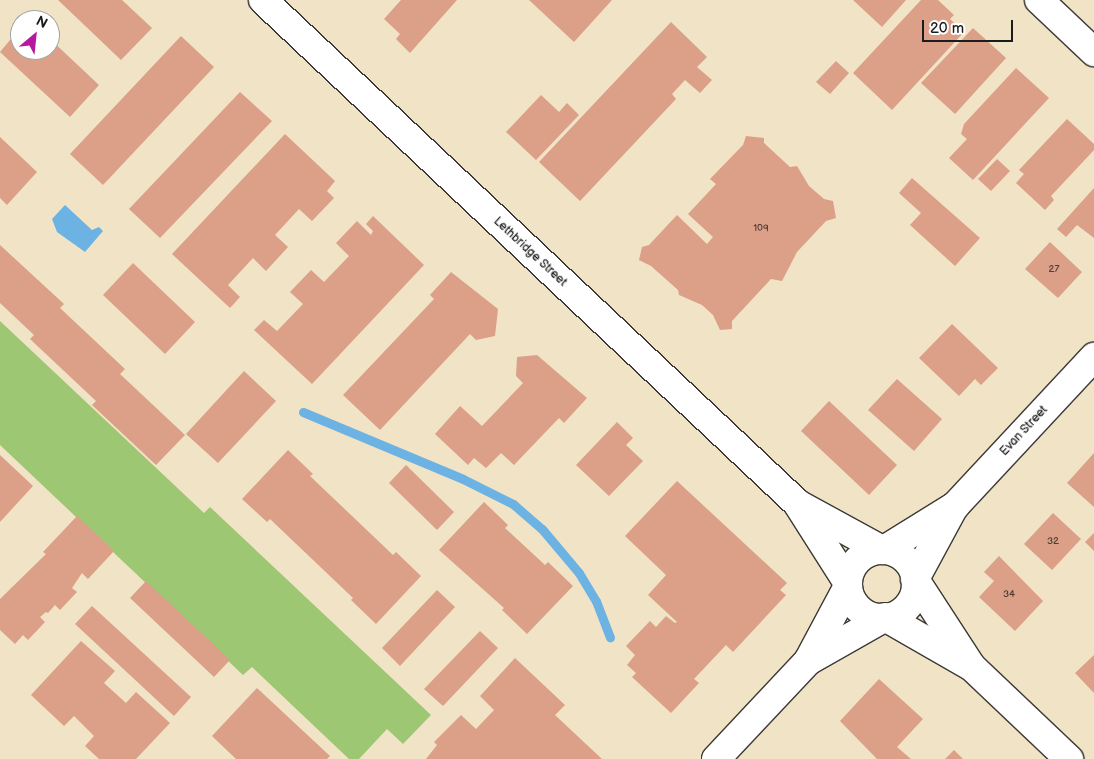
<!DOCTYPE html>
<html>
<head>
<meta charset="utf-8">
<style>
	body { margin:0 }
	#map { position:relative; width:1094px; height:759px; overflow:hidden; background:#f1e3c6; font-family:"Balsamiq Sans",sans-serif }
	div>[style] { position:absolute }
	.green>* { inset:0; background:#9dc773 }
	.water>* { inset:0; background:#6cb2e3 }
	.stream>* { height:9px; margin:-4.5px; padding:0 4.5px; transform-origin:4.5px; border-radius:4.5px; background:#6cb2e3 }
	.building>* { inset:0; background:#dc9f87 }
	.roads { filter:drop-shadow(1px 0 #3c3a36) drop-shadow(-1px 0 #3c3a36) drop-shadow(0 1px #3c3a36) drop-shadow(0 -1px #3c3a36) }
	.minor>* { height:28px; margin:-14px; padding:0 14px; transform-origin:14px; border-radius:14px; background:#fff }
	.tertiary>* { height:28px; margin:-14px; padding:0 14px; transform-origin:14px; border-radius:14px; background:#fff }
	.tertiary>.ring { margin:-14px; padding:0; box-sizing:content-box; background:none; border:28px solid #fff; border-radius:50% }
	span { translate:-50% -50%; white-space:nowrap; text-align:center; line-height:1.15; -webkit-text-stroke:5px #fff; paint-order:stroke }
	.number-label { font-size:10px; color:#4c3d37 }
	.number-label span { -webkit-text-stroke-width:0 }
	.street-label { font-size:12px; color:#1c1c1c }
	.north { position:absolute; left:10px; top:10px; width:50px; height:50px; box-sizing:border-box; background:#fff; border:1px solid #a4a4a4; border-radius:50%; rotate:28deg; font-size:14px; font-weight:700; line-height:20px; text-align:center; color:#1c1c1c }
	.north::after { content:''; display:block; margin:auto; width:18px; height:22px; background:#b5179e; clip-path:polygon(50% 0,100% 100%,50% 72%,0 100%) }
	.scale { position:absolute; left:922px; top:20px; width:91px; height:22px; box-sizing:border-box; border:2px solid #1c1c1c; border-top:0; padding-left:6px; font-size:15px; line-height:18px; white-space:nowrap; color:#1c1c1c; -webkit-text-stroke:4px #fff; paint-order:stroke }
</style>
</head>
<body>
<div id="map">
	<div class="green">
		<i style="clip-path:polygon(0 321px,204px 513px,210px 507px,431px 715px,403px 744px,387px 729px,359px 759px,349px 759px,252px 667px,243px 675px,0 445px)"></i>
	</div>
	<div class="water">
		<i style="clip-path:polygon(65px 205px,92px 230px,99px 227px,103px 231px,85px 252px,57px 232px,52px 219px)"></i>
	</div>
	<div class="stream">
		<i style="left:303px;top:412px;width:173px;rotate:22.7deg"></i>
		<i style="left:463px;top:479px;width:56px;rotate:26.6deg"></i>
		<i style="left:513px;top:504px;width:38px;rotate:41deg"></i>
		<i style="left:542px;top:529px;width:57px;rotate:49.9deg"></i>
		<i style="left:579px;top:573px;width:33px;rotate:59deg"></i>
		<i style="left:596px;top:601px;width:39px;rotate:69deg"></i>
	</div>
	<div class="building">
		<i style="clip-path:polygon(58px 0,122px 0,152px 28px,121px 60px)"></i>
		<i style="clip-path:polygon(401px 0,457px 0,410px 53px,396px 39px,400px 34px,384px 19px)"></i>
		<i style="clip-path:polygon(529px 0,612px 0,574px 42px)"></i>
		<i style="clip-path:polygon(853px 0,906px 0,882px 27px)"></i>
		<i style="clip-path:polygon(921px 0,938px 0,954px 15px,950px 19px,964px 32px,892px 110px,853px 73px)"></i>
		<i style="clip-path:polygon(671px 22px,707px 57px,697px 67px,712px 80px,700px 93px,685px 80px,672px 94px,676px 99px,580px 201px,539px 162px)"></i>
		<i style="clip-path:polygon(20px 28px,20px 50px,50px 50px,50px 39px,99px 85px,70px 117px,0 52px)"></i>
		<i style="clip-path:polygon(973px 28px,1006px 58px,955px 114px,921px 83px)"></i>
		<i style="clip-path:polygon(181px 36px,214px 67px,103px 185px,70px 154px)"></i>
		<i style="clip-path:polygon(836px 61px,849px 73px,830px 94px,816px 82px)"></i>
		<i style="clip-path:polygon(1016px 68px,1049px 98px,973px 180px,949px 158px,967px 139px,961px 134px,964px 124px)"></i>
		<i style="clip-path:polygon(240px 92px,272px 121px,160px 238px,129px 209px)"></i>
		<i style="clip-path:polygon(541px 95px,559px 112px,567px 103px,579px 115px,536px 160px,506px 132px)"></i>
		<i style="clip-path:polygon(1067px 119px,1094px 144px,1094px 150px,1051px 196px,1054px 200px,1045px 210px,1016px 183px,1024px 174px,1019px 170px)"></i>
		<i style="clip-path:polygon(285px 134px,335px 181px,327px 191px,334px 198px,312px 221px,299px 209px,275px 235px,288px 247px,266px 271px,253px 258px,228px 285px,240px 297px,230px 308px,172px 254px)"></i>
		<i style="clip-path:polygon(746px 136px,764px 138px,764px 143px,790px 167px,797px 166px,809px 186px,824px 199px,833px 201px,836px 218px,826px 221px,797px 252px,782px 281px,771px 279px,732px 321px,732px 329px,720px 330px,713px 315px,702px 305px,679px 295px,678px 290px,651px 266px,639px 260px,642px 247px,649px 245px,677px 215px,707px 244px,713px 237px,688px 214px,716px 184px,710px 179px,743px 145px)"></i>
		<i style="clip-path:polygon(0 137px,37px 172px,7px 205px,0 198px)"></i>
		<i style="clip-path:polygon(997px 159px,1010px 171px,991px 191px,978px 179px)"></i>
		<i style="clip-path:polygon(912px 178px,980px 238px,955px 266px,910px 225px,921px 213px,899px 193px)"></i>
		<i style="clip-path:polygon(1094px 188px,1094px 238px,1077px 225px,1066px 237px,1057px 229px)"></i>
		<i style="clip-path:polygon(373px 216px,424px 265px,312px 384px,254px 330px,264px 320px,277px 331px,303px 304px,290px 292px,311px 270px,324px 282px,349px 256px,336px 243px,357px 221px,371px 235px,373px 231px,366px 224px)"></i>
		<i style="clip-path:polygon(1050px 242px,1082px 272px,1058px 298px,1025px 269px)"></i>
		<i style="clip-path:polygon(0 245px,64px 304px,60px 308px,125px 369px,120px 374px,185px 435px,156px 465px,92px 405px,96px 401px,30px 339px,34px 335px,0 303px)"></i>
		<i style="clip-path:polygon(133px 263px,195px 322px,165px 354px,103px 295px)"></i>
		<i style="clip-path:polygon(451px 272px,498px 309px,495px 336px,476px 340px,470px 334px,380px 430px,343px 395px,434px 299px,430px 295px)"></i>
		<i style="clip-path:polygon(952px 324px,998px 368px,981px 385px,975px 379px,959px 396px,919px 358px)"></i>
		<i style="clip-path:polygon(537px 355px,587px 398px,564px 423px,559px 418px,514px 465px,501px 453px,486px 468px,474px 458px,468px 465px,435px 434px,460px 406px,482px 426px,523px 383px,516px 376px,517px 357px)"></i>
		<i style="clip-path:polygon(244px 371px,276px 401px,218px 463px,186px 434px)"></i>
		<i style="clip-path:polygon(897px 379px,942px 419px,914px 451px,868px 410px)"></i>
		<i style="clip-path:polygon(829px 401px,897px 465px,869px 495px,801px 431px)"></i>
		<i style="clip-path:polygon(617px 422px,633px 438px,626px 445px,643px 461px,609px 496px,576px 465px)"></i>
		<i style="clip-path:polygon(288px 450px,313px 474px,310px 476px,393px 555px,396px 552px,421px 576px,376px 624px,351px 600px,353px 598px,270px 519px,267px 522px,242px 499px)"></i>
		<i style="clip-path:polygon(1094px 453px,1094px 507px,1067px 483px)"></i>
		<i style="clip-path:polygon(0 455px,33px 486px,0 522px)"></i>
		<i style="clip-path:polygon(406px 465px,454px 512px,437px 530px,389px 483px)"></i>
		<i style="clip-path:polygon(677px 481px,787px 583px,780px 590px,786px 595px,733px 652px,726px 645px,694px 679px,699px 683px,671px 713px,632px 677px,636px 673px,627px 665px,635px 655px,626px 646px,650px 621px,656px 627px,666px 616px,675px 623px,677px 622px,648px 595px,666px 575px,625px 536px)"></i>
		<i style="clip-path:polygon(484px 502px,508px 525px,505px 528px,545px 565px,548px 562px,573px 586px,527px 634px,502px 610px,504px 608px,439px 550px)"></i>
		<i style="clip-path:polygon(1053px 513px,1081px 539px,1052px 570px,1024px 544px)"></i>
		<i style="clip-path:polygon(77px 516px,114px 551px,88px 579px,82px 573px,72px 588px,77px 592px,60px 610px,55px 605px,48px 613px,46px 612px,40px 617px,45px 622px,28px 640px,23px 635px,15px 644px,0 630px,0 599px,46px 554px,43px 552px)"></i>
		<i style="clip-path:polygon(1094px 533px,1094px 551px,1085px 542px)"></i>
		<i style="clip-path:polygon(999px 556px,1043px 601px,1015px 631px,979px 597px,994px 581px,984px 572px)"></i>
		<i style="clip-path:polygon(146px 581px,230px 660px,214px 677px,130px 598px)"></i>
		<i style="clip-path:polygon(437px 590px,455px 607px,400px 666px,382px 648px)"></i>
		<i style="clip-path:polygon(92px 606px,191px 697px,174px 716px,75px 624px)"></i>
		<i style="clip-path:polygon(480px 631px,498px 648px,443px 706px,424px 689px)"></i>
		<i style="clip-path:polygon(81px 641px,115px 671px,104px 683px,126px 703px,136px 692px,170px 723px,136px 759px,99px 759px,85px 746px,94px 736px,74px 716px,64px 726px,31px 695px)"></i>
		<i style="clip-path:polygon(1094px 655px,1094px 693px,1075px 673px)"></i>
		<i style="clip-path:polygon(515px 658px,565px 705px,555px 715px,602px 759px,426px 759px,437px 745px,434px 742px,461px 715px,476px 729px,494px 710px,480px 696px)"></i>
		<i style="clip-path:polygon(879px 679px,923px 719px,897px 747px,911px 759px,877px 759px,840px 721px)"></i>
		<i style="clip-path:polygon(257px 688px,330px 756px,327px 759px,236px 759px,212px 736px)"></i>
		<i style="clip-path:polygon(954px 750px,963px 759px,945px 759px)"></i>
	</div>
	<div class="roads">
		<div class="minor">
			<i style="left:263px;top:0;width:734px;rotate:43.29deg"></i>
			<i style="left:797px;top:503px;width:95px;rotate:57.5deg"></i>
			<i style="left:1039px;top:0;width:76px;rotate:43.4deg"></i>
			<i style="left:798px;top:504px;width:96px;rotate:28.7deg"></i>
			<i style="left:916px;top:581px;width:99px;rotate:57deg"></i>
			<i style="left:885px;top:617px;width:100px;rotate:29.9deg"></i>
			<i style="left:972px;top:667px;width:134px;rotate:43.5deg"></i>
		</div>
		<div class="tertiary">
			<i style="left:884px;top:550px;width:84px;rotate:-31.8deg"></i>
			<i style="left:955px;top:506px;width:204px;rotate:-47deg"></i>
			<i class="ring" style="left:848px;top:550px;width:40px;height:40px"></i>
			<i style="left:915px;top:579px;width:82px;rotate:-61.6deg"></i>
			<i style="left:808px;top:661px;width:87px;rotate:-29.5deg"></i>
			<i style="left:716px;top:759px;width:134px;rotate:-46.8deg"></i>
			<i style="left:808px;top:661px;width:85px;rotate:-61.9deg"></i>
		</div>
	</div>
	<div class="number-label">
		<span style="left:761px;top:229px">109</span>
		<span style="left:1054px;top:270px">27</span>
		<span style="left:1053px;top:542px">32</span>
		<span style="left:1009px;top:595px">34</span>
	</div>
	<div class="street-label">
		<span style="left:530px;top:252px;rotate:43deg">Lethbridge Street</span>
		<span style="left:1024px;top:431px;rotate:-47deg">Evan Street</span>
	</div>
	<div class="north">N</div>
	<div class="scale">20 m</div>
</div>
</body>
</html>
